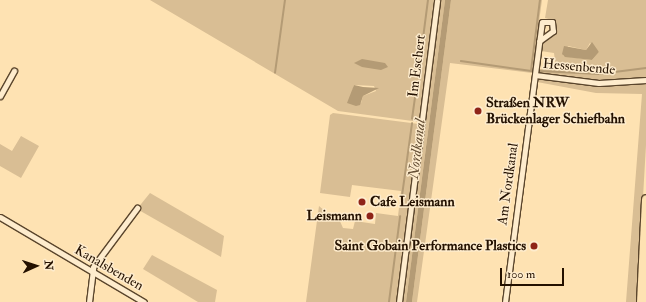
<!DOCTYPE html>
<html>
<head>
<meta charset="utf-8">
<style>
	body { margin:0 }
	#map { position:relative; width:646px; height:302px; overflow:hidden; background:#fee2b2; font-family:"IM FELL Double Pica",serif }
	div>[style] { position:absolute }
	.green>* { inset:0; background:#d9be94 }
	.water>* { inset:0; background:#b49b75 }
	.stream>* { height:1.5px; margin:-0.75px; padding:0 0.75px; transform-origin:0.75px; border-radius:0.75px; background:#b49b75 }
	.roads { filter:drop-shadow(1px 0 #5a452c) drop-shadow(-1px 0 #5a452c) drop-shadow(0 1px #5a452c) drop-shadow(0 -1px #5a452c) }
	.minor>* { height:5px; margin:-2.5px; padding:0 2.5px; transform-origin:2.5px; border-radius:2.5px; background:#feeccd }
	.motorway>* { height:9px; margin:-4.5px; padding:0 4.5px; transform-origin:4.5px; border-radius:4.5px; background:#fee2b2 }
	.dots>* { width:11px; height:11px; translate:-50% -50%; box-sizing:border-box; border:2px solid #feeccd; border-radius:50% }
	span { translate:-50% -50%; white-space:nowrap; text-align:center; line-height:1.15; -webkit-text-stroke:3px #feeccd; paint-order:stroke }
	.street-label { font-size:14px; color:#241100 }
	.poi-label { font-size:14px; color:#241100; font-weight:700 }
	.left { translate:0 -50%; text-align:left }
	.right { translate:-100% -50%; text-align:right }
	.water-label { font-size:15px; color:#654f35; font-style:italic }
	.north { position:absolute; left:16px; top:246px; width:40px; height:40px; -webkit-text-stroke:3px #feeccd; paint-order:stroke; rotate:87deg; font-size:11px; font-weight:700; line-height:16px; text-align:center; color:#241100 }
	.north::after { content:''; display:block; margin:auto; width:14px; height:18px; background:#241100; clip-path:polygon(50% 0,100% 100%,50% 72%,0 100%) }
	.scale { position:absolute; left:500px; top:268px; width:64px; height:18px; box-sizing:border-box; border:2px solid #241100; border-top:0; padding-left:5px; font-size:12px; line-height:14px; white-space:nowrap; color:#241100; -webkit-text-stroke:3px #feeccd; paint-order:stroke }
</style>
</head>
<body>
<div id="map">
	<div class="green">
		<i style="clip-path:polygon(evenodd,150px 0,435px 0,420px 122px,338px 111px,150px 0,354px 85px,374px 86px,376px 91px,363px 96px,361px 103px,349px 103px,354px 85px)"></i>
		<i style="clip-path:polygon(440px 0,445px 0,406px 302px,402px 302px)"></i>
		<i style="clip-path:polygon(451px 0,542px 0,532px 73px,450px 63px,417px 302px,412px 302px)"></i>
		<i style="clip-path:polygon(evenodd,548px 0,646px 0,646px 145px,637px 302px,626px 302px,642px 94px,596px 93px,537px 82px,538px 69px,556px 69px,554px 53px,541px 51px,543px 41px,556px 27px,552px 20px,545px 18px,548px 0,590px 43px,599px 52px,592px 60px,563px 56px,568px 46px,586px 50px,590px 43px)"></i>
		<i style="clip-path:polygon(333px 113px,419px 124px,397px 302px,306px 302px,319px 206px,333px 218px,339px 219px,343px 228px,353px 229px,355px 221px,375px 224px,376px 213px,398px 216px,401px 191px,352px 185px,350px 197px,320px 193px,330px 115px)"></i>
		<i style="clip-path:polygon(21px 136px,39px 146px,21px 178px,0 166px,0 144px,12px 151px)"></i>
		<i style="clip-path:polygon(150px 193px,224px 236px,221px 257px,137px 209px)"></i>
		<i style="clip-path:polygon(152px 255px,217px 290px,215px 302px,198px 302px,143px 269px)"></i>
	</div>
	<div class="water">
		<i style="clip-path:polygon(445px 0,451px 0,412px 302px,406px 302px)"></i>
		<i style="clip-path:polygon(592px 42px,599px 52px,592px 60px,565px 57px,562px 54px,564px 46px,586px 50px)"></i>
		<i style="clip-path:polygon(362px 59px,385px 63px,388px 67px,381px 70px,362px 67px,354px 63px)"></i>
		<i style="clip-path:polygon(354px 85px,363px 87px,379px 88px,363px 96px,360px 105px,356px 106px,347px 103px)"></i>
	</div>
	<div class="stream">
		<i style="left:461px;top:61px;width:71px;rotate:8.1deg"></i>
		<i style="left:531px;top:71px;width:72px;rotate:-82.8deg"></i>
		<i style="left:540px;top:71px;width:59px;rotate:2.9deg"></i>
		<i style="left:599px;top:74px;width:47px;rotate:-7.3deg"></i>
		<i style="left:275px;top:73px;width:74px;rotate:-82.2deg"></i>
		<i style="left:418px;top:77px;width:78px;rotate:-82.6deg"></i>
		<i style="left:412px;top:119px;width:37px;rotate:-82deg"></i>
		<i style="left:401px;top:203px;width:80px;rotate:-82.1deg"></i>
		<i style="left:389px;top:302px;width:86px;rotate:-82.6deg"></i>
	</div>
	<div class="roads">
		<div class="minor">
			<i style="left:535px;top:75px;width:64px;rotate:7.1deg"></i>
			<i style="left:599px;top:83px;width:47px;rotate:-3.7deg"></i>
			<i style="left:0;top:96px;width:29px;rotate:-61deg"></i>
			<i style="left:0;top:217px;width:167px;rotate:30.6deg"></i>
			<i style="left:89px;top:302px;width:35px;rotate:-83deg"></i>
			<i style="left:93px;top:267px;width:74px;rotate:-53.3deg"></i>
			<i style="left:399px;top:302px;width:304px;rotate:-82.8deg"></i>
			<i style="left:505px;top:302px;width:282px;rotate:-82.5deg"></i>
			<i style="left:542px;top:22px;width:10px"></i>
			<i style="left:552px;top:22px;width:9px;rotate:84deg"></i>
			<i style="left:553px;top:31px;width:17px;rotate:144deg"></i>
		</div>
		<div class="motorway">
			<i style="left:641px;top:302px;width:103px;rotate:-87.2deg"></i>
		</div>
	</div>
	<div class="dots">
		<i style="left:478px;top:111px;background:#8f2418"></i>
		<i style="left:362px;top:202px;background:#8f2418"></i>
		<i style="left:370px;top:216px;background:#8f2418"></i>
		<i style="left:534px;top:246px;background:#8f2418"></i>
	</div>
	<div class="street-label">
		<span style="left:417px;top:66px;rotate:-83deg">Im Eschert</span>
		<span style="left:579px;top:67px;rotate:5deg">Hessenbende</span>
		<span style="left:508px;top:184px;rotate:-82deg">Am Nordkanal</span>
		<span style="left:109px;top:268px;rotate:30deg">Kanalsbenden</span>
	</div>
	<div class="poi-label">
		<span class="left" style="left:486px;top:111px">Straßen NRW<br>Brückenlager Schiefbahn</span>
		<span class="left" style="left:370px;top:202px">Cafe Leismann</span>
		<span class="right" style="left:362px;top:216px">Leismann</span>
		<span class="right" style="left:526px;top:246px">Saint Gobain Performance Plastics</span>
	</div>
	<div class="water-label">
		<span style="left:417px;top:149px;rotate:-83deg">Nordkanal</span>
	</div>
	<div class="north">N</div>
	<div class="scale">100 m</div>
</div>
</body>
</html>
